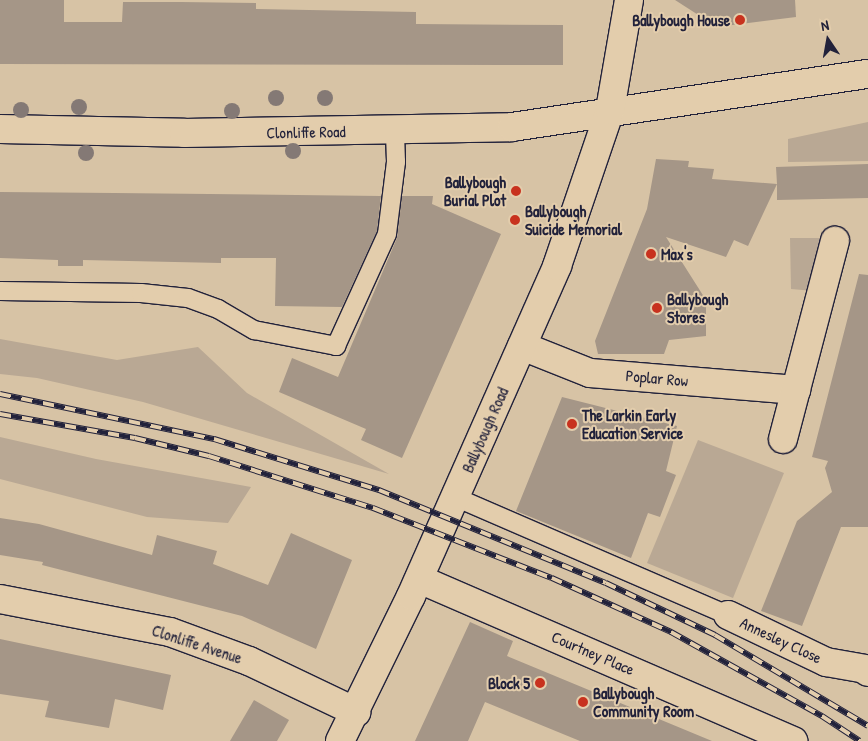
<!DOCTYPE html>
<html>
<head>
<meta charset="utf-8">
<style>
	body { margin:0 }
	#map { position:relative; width:868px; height:741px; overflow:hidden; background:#d7c3a5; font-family:"Patrick Hand",sans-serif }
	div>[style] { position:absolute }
	.green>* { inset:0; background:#b9a894 }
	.building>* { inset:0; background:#a59687 }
	.roads { filter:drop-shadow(1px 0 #22223b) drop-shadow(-1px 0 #22223b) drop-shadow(0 1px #22223b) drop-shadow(0 -1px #22223b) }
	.service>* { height:18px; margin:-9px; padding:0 9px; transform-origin:9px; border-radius:9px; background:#e3cdac }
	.minor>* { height:28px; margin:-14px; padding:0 14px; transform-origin:14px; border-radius:14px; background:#e3cdac }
	.secondary>* { height:28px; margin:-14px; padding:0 14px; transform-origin:14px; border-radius:14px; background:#e3cdac }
	.rail>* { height:5.5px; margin-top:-2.75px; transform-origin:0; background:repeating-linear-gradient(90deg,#e3cdac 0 11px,#22223b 0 22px); box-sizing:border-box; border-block:1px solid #22223b }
	.trees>* { width:16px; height:16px; margin:-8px; border-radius:50%; background:#847975 }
	.dots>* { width:14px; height:14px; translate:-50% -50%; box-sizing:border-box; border:2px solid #e3cdac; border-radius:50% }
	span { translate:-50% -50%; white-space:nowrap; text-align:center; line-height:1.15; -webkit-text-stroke:4px #e3cdac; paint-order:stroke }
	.poi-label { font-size:16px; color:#22223b; font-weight:700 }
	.right { translate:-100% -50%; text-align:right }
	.left { translate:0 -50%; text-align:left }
	.street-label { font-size:16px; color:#22223b }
	.north { position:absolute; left:803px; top:15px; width:50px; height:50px; -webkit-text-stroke:4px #e3cdac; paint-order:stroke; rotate:348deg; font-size:14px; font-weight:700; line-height:20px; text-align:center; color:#22223b }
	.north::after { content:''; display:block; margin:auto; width:18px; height:22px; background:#22223b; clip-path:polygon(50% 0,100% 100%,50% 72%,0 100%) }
</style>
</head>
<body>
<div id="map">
	<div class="green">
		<i style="clip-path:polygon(868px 122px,868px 161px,788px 162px,788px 139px)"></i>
		<i style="clip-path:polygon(790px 238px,829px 238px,814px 291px,791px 289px)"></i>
		<i style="clip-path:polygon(0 339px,117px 360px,198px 347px,247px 393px,389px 474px,143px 402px,37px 378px,0 374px)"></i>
		<i style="clip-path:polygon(0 437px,96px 459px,251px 487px,228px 523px,147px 517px,0 479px)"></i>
		<i style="clip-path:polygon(698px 440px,784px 473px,733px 598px,647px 563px)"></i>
	</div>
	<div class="building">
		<i style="clip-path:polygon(0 0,64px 0,64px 22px,122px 22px,123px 2px,181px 2px,256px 3px,256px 9px,416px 12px,416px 24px,563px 25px,563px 65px,0 64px)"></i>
		<i style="clip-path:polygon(675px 0,795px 0,796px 17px,717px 27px)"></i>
		<i style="clip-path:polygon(656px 159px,689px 161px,688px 167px,714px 169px,712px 179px,777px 184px,776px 167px,868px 164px,868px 198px,777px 200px,777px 184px,748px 246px,734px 240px,726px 257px,666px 237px,706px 300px,706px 336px,669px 340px,664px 354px,598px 354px,595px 341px,647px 209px)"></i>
		<i style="clip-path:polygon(0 192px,114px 193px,381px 196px,377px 231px,342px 307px,275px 306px,276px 258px,221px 258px,221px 263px,83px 260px,83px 266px,58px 266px,58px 260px,0 258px)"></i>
		<i style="clip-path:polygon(402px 196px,433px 196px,432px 204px,501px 234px,402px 458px,361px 440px,366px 429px,279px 392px,292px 358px,338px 377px,397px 238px)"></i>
		<i style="clip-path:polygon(859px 274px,868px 275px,868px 527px,841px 527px,802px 626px,761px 611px,797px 521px,832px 492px,825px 468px,828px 461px,812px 457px)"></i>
		<i style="clip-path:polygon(562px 397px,677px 426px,666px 471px,676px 475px,660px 517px,648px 513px,631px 558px,516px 511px)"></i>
		<i style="clip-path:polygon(0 518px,39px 524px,152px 555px,157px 535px,217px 551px,213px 564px,268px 585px,291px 533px,352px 560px,316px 649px,242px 616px,42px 565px,43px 562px,0 555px)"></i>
		<i style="clip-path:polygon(470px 622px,513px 641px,507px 656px,712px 741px,580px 741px,485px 702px,468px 741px,415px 741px)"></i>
		<i style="clip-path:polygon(0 639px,171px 675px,163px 710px,115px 699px,109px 728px,45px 717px,49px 701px,0 694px)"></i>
		<i style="clip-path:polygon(254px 700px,289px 720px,277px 741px,230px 741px)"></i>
	</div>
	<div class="roads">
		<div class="service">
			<i style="left:0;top:291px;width:141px;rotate:0.8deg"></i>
			<i style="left:141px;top:293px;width:47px;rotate:6.1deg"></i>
			<i style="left:188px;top:298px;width:32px;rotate:20deg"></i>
			<i style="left:218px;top:309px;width:42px;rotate:30.3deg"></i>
			<i style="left:254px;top:330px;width:84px;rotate:11deg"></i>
			<i style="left:336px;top:346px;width:123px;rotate:-65.5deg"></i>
			<i style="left:387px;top:234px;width:73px;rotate:-82.9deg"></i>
			<i style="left:396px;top:162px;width:31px;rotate:-92deg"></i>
			<i style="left:455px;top:497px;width:297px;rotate:23.4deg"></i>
		</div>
		<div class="minor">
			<i style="left:522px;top:346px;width:73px;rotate:21.7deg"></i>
			<i style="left:590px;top:373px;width:207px;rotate:4.7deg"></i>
			<i style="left:783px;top:439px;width:205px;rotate:-75.3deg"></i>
			<i style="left:419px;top:579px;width:408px;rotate:23.4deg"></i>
			<i style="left:0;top:599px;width:173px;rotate:11deg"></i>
			<i style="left:170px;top:632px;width:84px;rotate:20.2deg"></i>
			<i style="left:249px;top:661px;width:119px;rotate:25.5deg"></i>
			<i style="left:728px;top:615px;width:109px;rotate:25.6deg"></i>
			<i style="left:826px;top:662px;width:39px;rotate:10deg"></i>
			<i style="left:864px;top:669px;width:5px;rotate:37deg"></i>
		</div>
		<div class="secondary">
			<i style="left:0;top:129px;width:184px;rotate:1.2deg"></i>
			<i style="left:184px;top:133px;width:328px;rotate:-1deg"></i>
			<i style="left:512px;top:127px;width:360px;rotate:-8.5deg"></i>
			<i style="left:340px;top:741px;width:161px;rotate:-63.9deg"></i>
			<i style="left:411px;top:596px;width:361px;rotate:-66.1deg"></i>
			<i style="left:557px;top:266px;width:165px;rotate:-71.2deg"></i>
			<i style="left:610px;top:110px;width:112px;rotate:-80.2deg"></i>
		</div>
	</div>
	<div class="rail">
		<i style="left:0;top:394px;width:219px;rotate:11.9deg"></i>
		<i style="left:214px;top:439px;width:173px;rotate:17.2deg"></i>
		<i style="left:379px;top:490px;width:245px;rotate:22.3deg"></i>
		<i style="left:606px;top:583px;width:121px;rotate:25.5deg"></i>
		<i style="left:715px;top:635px;width:178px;rotate:30.7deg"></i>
		<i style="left:0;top:414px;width:137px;rotate:10.1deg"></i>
		<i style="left:135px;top:438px;width:76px;rotate:13.7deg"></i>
		<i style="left:209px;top:456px;width:172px;rotate:17.6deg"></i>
		<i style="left:373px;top:508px;width:192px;rotate:21.4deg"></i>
		<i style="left:552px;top:578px;width:131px;rotate:24.4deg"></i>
		<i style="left:671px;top:632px;width:173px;rotate:29.1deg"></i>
		<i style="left:822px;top:716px;width:45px;rotate:33.3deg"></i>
	</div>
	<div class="trees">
		<i style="left:276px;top:98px"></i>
		<i style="left:325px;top:98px"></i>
		<i style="left:79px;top:107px"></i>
		<i style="left:21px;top:110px"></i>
		<i style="left:232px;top:111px"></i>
		<i style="left:293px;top:151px"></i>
		<i style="left:86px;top:153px"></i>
	</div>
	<div class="dots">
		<i style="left:740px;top:20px;background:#c8321e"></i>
		<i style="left:516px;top:191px;background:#c8321e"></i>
		<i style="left:515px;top:220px;background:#c8321e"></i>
		<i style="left:651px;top:254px;background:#c8321e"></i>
		<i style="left:657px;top:308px;background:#c8321e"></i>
		<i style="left:572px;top:424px;background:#c8321e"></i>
		<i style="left:540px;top:683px;background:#c8321e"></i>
		<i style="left:583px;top:702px;background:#c8321e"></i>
	</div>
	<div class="poi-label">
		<span class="right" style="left:730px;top:20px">Ballybough House</span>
		<span class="right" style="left:506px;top:191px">Ballybough<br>Burial Plot</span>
		<span class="left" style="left:525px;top:220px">Ballybough<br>Suicide Memorial</span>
		<span class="left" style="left:661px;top:254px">Max's</span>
		<span class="left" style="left:667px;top:308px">Ballybough<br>Stores</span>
		<span class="left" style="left:582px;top:424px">The Larkin Early<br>Education Service</span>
		<span class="right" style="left:530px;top:683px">Block 5</span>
		<span class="left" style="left:593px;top:702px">Ballybough<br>Community Room</span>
	</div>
	<div class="street-label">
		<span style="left:306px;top:132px;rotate:-1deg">Clonliffe Road</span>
		<span style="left:657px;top:378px;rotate:5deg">Poplar Row</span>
		<span style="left:485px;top:430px;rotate:-66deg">Ballybough Road</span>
		<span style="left:781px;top:640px;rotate:25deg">Annesley Close</span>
		<span style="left:197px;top:644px;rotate:18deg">Clonliffe Avenue</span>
		<span style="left:593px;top:653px;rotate:23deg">Courtney Place</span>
	</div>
	<div class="north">N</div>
</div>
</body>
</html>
